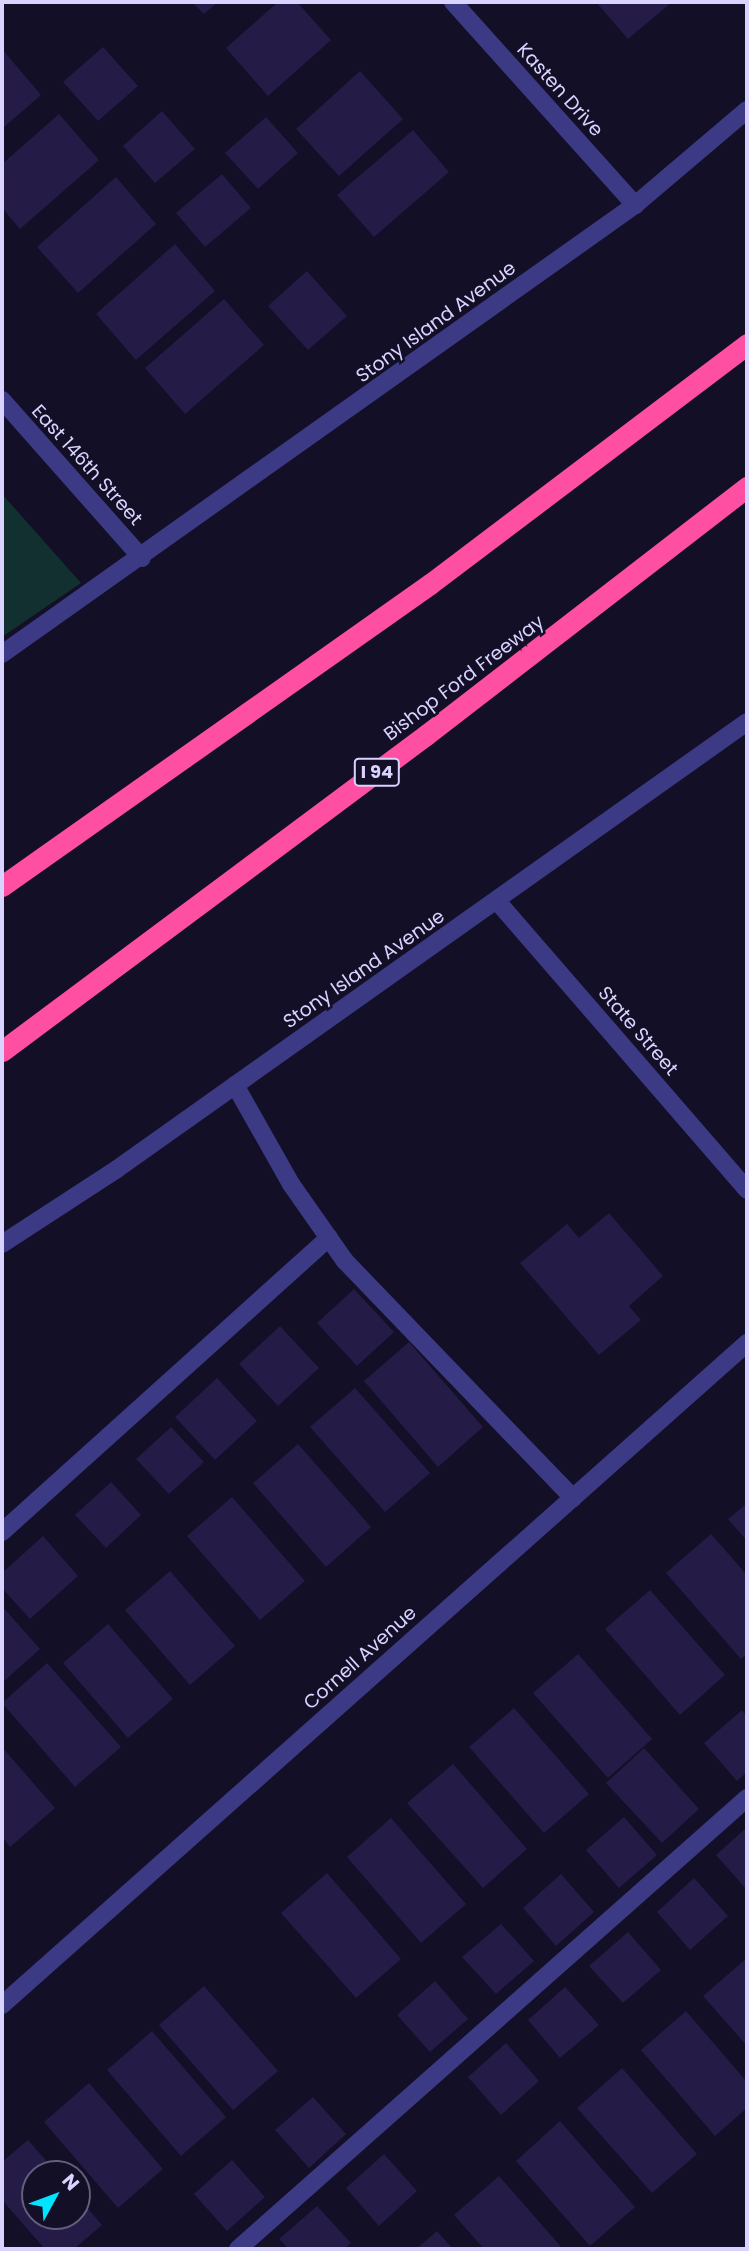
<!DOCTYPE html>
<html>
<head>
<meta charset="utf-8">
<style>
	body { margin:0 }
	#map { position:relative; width:749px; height:2251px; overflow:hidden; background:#130f26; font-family:Poppins,sans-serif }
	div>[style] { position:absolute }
	.green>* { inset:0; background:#12302f }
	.building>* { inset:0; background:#241b47 }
	.service>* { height:18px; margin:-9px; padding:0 9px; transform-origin:9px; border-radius:9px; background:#3d3a85 }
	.minor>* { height:18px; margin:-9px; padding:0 9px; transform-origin:9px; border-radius:9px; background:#3d3a85 }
	.motorway>* { height:21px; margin:-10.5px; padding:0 10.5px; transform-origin:10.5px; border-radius:10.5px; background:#ff4fa3 }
	span { translate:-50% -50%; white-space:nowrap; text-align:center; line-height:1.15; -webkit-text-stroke:5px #130f26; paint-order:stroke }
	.shield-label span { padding:2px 5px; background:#130f26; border:2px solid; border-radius:5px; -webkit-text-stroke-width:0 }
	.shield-label { font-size:18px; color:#d9d4ff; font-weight:700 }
	.street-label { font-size:19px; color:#d9d4ff }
	.frame { position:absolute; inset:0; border:4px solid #d9d4ff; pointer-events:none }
	.north { position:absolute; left:21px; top:2160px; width:70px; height:70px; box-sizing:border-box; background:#130f26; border:2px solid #625e7d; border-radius:50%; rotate:49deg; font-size:19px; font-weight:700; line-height:28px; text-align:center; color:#d9d4ff }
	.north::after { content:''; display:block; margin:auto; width:24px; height:32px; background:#00e5ff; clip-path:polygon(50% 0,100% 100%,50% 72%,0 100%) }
</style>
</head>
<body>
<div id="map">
	<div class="green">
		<i style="clip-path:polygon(2px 494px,81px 583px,2px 637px)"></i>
	</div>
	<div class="building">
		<i style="clip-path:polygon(192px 2px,218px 2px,204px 14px)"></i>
		<i style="clip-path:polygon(278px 2px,297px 2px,331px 40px,268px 96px,226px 48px)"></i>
		<i style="clip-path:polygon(596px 2px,672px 2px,628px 39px)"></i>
		<i style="clip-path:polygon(103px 47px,138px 86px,98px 121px,63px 82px)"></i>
		<i style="clip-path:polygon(2px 49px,41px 95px,2px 129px)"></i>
		<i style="clip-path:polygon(360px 71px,403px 119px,339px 176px,296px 129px)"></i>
		<i style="clip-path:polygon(162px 111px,195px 149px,155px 183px,123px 146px)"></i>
		<i style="clip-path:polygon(59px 114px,99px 160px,20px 229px,2px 208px,2px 164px)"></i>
		<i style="clip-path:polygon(266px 117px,298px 153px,258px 189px,225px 153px)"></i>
		<i style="clip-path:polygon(413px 130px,449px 172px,374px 237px,337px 195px)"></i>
		<i style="clip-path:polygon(222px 174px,251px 208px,205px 247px,176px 213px)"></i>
		<i style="clip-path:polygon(116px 177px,156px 224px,78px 293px,37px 247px)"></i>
		<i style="clip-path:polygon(175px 244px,215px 291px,136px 360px,96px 314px)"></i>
		<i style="clip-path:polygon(307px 271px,347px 316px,308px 350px,268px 306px)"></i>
		<i style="clip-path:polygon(224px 299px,264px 345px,185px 414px,145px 368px)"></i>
		<i style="clip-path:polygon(609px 1213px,663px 1276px,629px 1306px,641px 1320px,599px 1355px,520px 1263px,567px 1224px,579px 1238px)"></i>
		<i style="clip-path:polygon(354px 1289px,394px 1332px,357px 1366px,317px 1323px)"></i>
		<i style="clip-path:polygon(280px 1326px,319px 1368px,278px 1406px,239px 1364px)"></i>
		<i style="clip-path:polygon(409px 1342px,483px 1427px,438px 1467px,364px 1381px)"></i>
		<i style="clip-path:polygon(217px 1378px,257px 1421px,215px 1460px,175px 1417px)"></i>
		<i style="clip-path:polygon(355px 1388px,430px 1473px,385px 1512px,310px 1427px)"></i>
		<i style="clip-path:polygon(171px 1427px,204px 1462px,169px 1494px,136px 1459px)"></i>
		<i style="clip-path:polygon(298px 1444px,371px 1527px,326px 1567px,253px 1483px)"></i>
		<i style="clip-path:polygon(111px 1482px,141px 1515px,106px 1548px,75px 1515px)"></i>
		<i style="clip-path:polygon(232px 1497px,305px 1581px,260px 1620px,187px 1536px)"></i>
		<i style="clip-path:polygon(747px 1503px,747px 1541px,728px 1519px)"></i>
		<i style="clip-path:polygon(711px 1534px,747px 1575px,747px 1654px,741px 1659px,666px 1573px)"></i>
		<i style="clip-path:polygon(43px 1536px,78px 1576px,30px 1619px,2px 1588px,2px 1573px)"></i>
		<i style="clip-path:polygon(170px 1571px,235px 1646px,190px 1685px,125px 1610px)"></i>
		<i style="clip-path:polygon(650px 1590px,725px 1675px,680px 1715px,605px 1629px)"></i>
		<i style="clip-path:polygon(2px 1606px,40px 1649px,2px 1683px)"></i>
		<i style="clip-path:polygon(108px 1624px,173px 1699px,128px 1738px,63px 1663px)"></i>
		<i style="clip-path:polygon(578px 1654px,652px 1739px,608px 1778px,533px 1693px)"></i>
		<i style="clip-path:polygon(47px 1663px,121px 1747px,75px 1787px,2px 1703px)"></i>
		<i style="clip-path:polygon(514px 1708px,589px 1794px,544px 1833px,469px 1747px)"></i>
		<i style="clip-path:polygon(742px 1710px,747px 1716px,747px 1772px,737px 1781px,704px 1743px)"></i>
		<i style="clip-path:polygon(2px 1747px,55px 1808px,10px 1847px,2px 1837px)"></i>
		<i style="clip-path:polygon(644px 1748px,699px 1809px,662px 1843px,606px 1783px)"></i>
		<i style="clip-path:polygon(453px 1764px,527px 1849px,483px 1888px,407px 1803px)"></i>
		<i style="clip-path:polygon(624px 1817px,657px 1855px,619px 1888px,586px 1850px)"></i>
		<i style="clip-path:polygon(391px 1818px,466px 1904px,421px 1943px,347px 1857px)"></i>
		<i style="clip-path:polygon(747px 1827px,747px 1890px,716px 1855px)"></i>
		<i style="clip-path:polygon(327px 1873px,401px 1959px,356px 1998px,281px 1913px)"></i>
		<i style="clip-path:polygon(561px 1874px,594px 1912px,556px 1946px,523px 1908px)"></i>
		<i style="clip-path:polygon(694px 1878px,728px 1916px,690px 1950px,657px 1912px)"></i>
		<i style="clip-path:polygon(501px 1924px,534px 1961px,496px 1994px,462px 1957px)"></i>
		<i style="clip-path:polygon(628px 1932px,661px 1970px,623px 2003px,589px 1966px)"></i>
		<i style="clip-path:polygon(747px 1958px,747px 2046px,703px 1996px)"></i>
		<i style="clip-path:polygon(435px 1981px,468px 2019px,430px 2052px,397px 2015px)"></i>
		<i style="clip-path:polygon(204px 1986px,278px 2071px,233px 2110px,159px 2025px)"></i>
		<i style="clip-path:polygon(565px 1987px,599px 2025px,560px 2058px,528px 2020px)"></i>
		<i style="clip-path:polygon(686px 2011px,747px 2082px,747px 2108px,715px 2136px,641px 2050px)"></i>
		<i style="clip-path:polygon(152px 2031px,226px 2117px,181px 2156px,107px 2070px)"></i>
		<i style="clip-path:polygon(506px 2043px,539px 2081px,501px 2115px,468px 2077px)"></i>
		<i style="clip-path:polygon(622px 2068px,697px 2154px,652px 2193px,577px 2108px)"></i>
		<i style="clip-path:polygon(89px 2083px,163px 2169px,118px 2208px,44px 2122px)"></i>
		<i style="clip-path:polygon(313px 2097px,346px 2134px,309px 2168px,275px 2130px)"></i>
		<i style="clip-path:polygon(560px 2121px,635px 2207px,590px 2246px,516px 2161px)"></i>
		<i style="clip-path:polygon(28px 2140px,58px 2174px,35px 2174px,35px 2216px,77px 2216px,77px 2196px,102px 2225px,74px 2249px,45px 2249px,2px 2200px,2px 2162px)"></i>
		<i style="clip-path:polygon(384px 2154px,417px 2191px,379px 2226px,346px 2188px)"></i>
		<i style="clip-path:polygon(232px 2160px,265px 2197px,227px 2231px,194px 2194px)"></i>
		<i style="clip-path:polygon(499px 2176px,563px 2249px,484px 2249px,454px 2215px)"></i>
		<i style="clip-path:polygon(317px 2206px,351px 2243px,344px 2249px,289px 2249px,279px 2239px)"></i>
		<i style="clip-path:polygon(437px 2231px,453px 2249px,416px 2249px)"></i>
	</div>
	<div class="service">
		<i style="left:235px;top:1085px;width:114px;rotate:60.5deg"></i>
		<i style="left:291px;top:1184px;width:94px;rotate:55deg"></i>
		<i style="left:345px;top:1261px;width:329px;rotate:46.1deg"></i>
		<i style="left:2px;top:1532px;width:440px;rotate:-42deg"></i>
		<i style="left:238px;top:2249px;width:680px;rotate:-41.54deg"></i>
	</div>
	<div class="minor">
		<i style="left:453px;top:2px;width:273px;rotate:48.1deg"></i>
		<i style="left:2px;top:400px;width:211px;rotate:48.5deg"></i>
		<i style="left:2px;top:654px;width:776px;rotate:-35.35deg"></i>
		<i style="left:635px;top:205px;width:147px;rotate:-40.3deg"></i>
		<i style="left:497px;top:901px;width:382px;rotate:49.1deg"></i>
		<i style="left:2px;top:1244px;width:137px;rotate:-33.1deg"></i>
		<i style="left:117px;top:1169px;width:772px;rotate:-35.36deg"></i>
		<i style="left:2px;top:2005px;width:997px;rotate:-41.62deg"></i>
	</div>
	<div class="motorway">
		<i style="left:2px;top:886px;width:524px;rotate:-35.21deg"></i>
		<i style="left:430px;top:584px;width:398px;rotate:-37.1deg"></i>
		<i style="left:2px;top:1051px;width:529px;rotate:-36.7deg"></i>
		<i style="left:426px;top:735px;width:406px;rotate:-37.7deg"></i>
	</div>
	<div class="shield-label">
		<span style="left:377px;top:772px">I 94</span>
	</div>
	<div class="street-label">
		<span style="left:560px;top:90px;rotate:48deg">Kasten Drive</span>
		<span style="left:436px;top:322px;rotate:-36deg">Stony Island Avenue</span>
		<span style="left:87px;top:465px;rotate:48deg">East 146th Street</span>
		<span style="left:464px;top:678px;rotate:-37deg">Bishop Ford Freeway</span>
		<span style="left:364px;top:969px;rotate:-35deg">Stony Island Avenue</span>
		<span style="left:638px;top:1031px;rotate:49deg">State Street</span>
		<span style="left:360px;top:1658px;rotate:-42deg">Cornell Avenue</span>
	</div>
	<div class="frame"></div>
	<div class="north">N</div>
</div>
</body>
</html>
